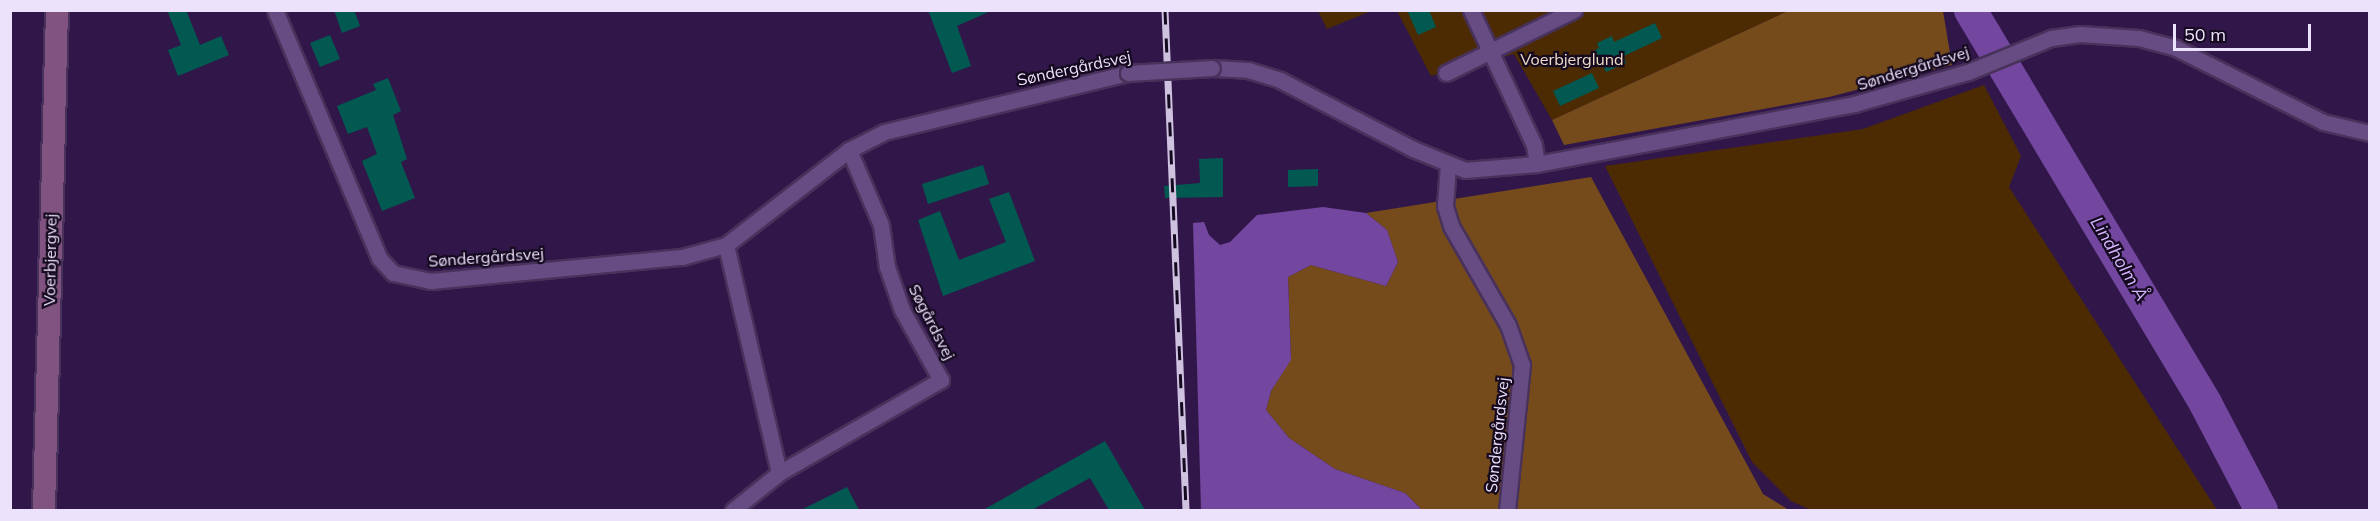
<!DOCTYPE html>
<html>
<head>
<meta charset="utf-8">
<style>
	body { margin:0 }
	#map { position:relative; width:2380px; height:521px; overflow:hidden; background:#311749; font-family:Mulish,sans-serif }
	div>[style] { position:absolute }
	.green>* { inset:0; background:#4c2b03 }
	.forest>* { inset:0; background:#764b1b }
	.water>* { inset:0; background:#73469f }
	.river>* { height:33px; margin:-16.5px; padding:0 16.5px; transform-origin:16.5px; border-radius:16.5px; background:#73469f }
	.building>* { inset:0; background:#015951 }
	.roads { filter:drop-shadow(2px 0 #48325b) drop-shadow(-2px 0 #48325b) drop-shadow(0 2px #48325b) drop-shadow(0 -2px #48325b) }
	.street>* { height:15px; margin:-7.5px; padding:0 7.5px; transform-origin:7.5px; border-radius:7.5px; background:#664c83 }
	.secondary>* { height:22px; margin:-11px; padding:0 11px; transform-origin:11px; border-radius:11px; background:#805380 }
	.rail>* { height:7px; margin-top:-3.5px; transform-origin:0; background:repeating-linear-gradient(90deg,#14091f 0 14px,#cfc2e0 0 28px); box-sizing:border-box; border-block:2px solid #cfc2e0 }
	.bridges { filter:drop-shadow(2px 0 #48325b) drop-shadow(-2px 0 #48325b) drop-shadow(0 2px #48325b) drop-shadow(0 -2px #48325b) }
	.street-bridge>* { height:15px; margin:-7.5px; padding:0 7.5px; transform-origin:7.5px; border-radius:7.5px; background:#664c83 }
	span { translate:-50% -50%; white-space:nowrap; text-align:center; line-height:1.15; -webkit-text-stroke:4.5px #14091f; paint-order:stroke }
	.park-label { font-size:16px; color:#f0dbc8 }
	.street-label { font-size:16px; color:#ede2fc }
	.water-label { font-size:18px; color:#d4b4fb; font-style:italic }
	.frame { position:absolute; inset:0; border:12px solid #ede2fc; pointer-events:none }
	.scale { position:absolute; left:2173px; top:24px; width:138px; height:27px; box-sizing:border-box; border:3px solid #ede2fc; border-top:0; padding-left:8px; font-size:18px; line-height:21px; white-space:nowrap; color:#ede2fc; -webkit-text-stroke:4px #14091f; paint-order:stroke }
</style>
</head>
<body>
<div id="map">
	<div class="green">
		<i style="clip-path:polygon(1318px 11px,1371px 11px,1327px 29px)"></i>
		<i style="clip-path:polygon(1397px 11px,1788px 11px,1552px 120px,1514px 54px,1431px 76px)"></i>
		<i style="clip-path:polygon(1984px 85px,2021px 156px,2009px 187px,2217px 510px,1811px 510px,1791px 501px,1752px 462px,1605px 166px,1863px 129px)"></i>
	</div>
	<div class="forest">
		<i style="clip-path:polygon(1788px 11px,1943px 11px,1952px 65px,1829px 97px,1564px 145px,1552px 120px)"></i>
		<i style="clip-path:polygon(1591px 177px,1763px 494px,1789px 510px,1422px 510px,1405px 493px,1335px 469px,1289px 438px,1266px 410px,1271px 391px,1291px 359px,1288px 277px,1311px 265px,1386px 286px,1398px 262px,1387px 230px,1366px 213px)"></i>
	</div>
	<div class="water">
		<i style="clip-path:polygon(1323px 207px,1366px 213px,1387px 230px,1398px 262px,1386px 286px,1311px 265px,1288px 277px,1291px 360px,1271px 391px,1266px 410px,1289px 438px,1335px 469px,1405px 493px,1422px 510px,1201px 510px,1193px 223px,1204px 222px,1209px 235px,1220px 245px,1230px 242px,1257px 215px)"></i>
	</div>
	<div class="river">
		<i style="left:1970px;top:10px;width:458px;rotate:59.1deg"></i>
		<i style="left:2205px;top:403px;width:121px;rotate:62.4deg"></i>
	</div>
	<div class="building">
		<i style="clip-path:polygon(167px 10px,186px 10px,200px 45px,221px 36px,229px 55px,178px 76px,168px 50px,181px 45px)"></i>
		<i style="clip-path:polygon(334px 10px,354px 10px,360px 26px,342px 33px)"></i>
		<i style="clip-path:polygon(928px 10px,993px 10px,957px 26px,971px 66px,952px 73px)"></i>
		<i style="clip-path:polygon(1407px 10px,1429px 10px,1436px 27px,1418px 35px)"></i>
		<i style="clip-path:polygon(1655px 23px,1662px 38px,1624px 56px,1626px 63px,1606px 72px,1595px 50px,1599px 48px,1597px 43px,1612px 36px,1614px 42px)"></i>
		<i style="clip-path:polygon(330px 35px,340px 59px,320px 67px,310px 43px)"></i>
		<i style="clip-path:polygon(1592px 73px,1599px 88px,1560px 106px,1553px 91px)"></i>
		<i style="clip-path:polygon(388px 78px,401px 111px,393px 115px,407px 159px,401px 162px,415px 198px,382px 211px,362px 161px,377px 154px,367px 127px,348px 134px,337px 106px,376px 90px,373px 84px)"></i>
		<i style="clip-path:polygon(1223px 158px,1223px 197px,1165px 198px,1164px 186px,1200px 183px,1199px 159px)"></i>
		<i style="clip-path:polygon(983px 165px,989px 184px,928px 204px,922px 184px)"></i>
		<i style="clip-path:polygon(1318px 169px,1318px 186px,1288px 187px,1288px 170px)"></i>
		<i style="clip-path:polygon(1009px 192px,1035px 261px,943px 296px,918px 220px,940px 211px,959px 260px,1006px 242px,989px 199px)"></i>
		<i style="clip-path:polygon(1105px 441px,1145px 510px,1109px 510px,1090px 478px,1032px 510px,983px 510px)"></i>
		<i style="clip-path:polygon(847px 487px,859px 510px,801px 510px)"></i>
	</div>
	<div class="roads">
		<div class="street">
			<i style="left:275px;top:10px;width:269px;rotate:67.2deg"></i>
			<i style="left:379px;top:258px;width:21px;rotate:47deg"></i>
			<i style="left:393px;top:273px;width:39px;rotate:12deg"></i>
			<i style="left:431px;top:281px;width:252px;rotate:-5.5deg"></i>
			<i style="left:682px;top:257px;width:46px;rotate:-15.3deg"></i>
			<i style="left:726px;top:245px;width:155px;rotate:-37.7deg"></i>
			<i style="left:849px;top:150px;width:39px;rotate:-27deg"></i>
			<i style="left:884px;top:132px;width:251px;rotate:-13.6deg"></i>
			<i style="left:1471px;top:10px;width:149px;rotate:65deg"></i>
			<i style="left:1534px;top:145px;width:19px;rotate:81deg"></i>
			<i style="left:1212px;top:68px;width:36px;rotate:3deg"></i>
			<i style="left:1248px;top:70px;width:34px;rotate:17deg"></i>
			<i style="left:1280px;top:80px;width:150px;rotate:27.4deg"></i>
			<i style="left:1413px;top:149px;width:56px;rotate:22deg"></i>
			<i style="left:1465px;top:170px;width:72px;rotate:-4.8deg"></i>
			<i style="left:1537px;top:164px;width:323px;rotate:-10.7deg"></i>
			<i style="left:1854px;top:104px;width:118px;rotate:-15.7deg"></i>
			<i style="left:1968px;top:72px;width:90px;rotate:-22.3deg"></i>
			<i style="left:2051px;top:38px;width:29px;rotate:-8deg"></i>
			<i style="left:2080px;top:34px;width:59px;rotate:3.9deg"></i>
			<i style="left:2139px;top:38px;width:38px;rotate:15deg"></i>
			<i style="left:2176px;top:48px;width:165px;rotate:26.7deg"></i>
			<i style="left:2323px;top:122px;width:48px;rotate:13.2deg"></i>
			<i style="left:1446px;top:73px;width:143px;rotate:-26.2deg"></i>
			<i style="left:1448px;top:165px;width:41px;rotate:94.2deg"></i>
			<i style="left:1445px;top:206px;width:21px;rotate:73deg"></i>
			<i style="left:1451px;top:226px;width:114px;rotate:60.1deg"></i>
			<i style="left:1508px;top:325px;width:42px;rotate:70.7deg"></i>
			<i style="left:1522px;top:365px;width:146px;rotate:95.9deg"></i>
			<i style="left:726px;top:245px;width:234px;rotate:76.9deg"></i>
			<i style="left:733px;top:510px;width:59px;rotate:-38.8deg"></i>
			<i style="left:779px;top:473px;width:187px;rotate:-29.9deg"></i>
			<i style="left:941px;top:380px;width:80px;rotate:-119.1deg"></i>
			<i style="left:902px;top:310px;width:46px;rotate:-109.2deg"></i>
			<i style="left:887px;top:267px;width:42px;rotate:-98.1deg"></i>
			<i style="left:881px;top:225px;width:82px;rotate:-113.1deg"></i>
		</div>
		<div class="secondary">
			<i style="left:44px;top:510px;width:500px;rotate:-88.51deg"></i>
		</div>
	</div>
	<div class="rail">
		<i style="left:1165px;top:10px;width:500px;rotate:87.59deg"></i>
	</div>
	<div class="bridges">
		<div class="street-bridge">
			<i style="left:1128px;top:73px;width:84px;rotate:-3.4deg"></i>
		</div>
	</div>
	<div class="park-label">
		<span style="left:1572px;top:59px">Voerbjerglund</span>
	</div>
	<div class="street-label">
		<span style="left:1074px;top:68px;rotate:-12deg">Søndergårdsvej</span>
		<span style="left:1913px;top:68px;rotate:-17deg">Søndergårdsvej</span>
		<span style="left:486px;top:257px;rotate:-4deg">Søndergårdsvej</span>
		<span style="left:50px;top:260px;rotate:-89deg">Voerbjergvej</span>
		<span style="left:932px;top:322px;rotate:63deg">Søgårdsvej</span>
		<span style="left:1497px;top:435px;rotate:-84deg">Søndergårdsvej</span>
	</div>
	<div class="water-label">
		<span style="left:2119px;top:259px;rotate:59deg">Lindholm Å</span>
	</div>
	<div class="frame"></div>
	<div class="scale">50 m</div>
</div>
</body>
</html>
